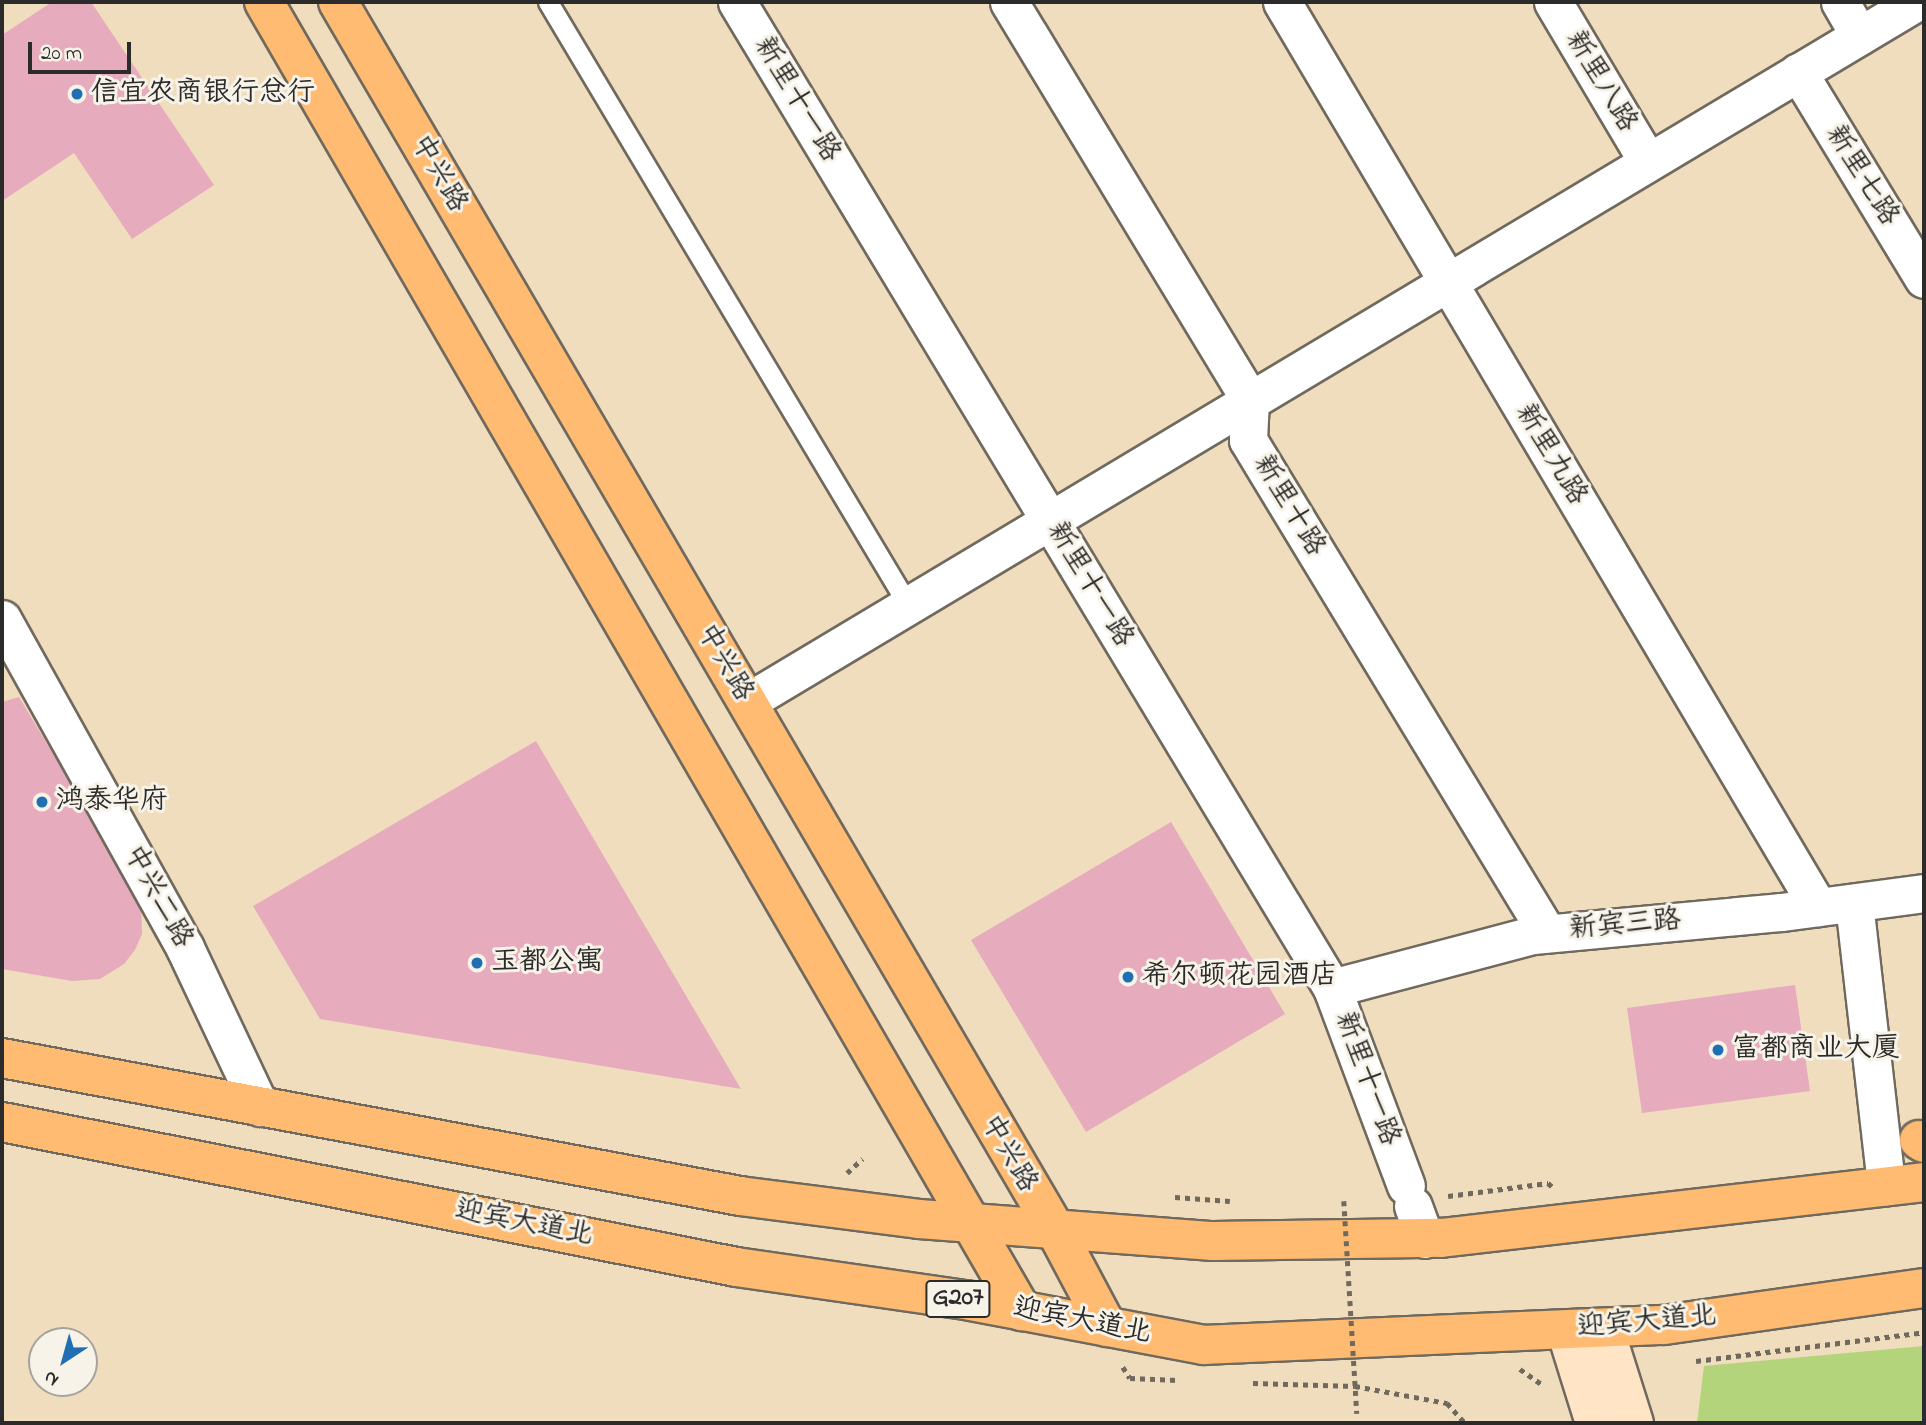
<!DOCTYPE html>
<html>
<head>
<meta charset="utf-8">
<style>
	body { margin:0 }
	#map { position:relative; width:1926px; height:1425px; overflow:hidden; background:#f0ddbd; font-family:"Indie Flower","LXGW WenKai TC",sans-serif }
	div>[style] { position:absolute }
	.green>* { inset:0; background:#b4d47c }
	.building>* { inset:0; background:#e6abbd }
	.path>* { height:4.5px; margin-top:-2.25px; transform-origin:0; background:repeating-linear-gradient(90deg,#70695e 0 5px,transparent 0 10px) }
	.roads { filter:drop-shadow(2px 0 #70695e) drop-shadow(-2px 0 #70695e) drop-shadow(0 2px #70695e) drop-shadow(0 -2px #70695e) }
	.lane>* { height:19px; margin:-9.5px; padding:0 9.5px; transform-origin:9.5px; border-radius:9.5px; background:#fff }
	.street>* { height:37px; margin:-18.5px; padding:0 18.5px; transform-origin:18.5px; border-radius:18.5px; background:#fff }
	.secondary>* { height:38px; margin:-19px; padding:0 19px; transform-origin:19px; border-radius:19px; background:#ffe4c6 }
	.primary>* { height:38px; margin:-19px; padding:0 19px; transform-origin:19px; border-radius:19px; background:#ffbb71 }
	.highway>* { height:38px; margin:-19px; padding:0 19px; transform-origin:19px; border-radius:19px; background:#ffbb71 }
	.path-bridge>* { height:4.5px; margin-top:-2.25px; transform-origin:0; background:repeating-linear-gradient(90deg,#70695e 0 5px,transparent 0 10px) }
	.dots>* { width:19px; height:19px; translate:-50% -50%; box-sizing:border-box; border:4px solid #f7f3e8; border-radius:50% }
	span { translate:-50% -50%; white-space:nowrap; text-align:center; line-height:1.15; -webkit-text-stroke:6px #f7f3e8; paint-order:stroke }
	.shield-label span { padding:2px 5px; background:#f7f3e8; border:2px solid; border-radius:5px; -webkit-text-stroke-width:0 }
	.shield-label { font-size:26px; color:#2b2b2b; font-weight:700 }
	.street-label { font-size:28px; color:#2b2b2b }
	.poi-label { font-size:28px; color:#2b2b2b }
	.left { translate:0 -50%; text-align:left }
	.frame { position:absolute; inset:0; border:4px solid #2b2b2b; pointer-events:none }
	.north { position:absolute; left:28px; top:1327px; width:70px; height:70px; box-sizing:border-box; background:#f7f3e8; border:2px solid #a5a39c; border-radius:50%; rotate:216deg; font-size:19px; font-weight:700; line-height:28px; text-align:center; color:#2b2b2b }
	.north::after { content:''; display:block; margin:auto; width:24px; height:32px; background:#1f6fb2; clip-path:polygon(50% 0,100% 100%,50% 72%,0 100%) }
	.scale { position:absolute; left:28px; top:42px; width:103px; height:32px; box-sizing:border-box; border:4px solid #2b2b2b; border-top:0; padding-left:9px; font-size:21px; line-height:24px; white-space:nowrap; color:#2b2b2b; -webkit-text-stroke:5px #f7f3e8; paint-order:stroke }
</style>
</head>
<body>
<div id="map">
	<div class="green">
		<i style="clip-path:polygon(1924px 1346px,1924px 1423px,1697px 1423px,1704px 1366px)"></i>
	</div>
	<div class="building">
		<i style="clip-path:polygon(52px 2px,91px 2px,214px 185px,132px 239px,74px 153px,2px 201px,2px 35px)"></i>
		<i style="clip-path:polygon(19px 697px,141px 900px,142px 934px,135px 950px,124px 964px,100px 979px,72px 981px,2px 969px,2px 702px)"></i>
		<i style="clip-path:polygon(536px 741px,741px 1089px,320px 1019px,253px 906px)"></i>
		<i style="clip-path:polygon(1171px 822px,1285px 1014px,1086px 1132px,971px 940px)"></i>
		<i style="clip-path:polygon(1795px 985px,1810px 1091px,1642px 1113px,1627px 1008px)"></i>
	</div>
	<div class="path">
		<i style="left:847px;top:1173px;width:21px;rotate:-43deg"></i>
		<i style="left:1448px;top:1196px;width:101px;rotate:-7.4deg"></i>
		<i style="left:1548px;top:1183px;width:6px;rotate:39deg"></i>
		<i style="left:1175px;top:1197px;width:55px;rotate:4.2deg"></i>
		<i style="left:1696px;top:1361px;width:230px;rotate:-7.2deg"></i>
		<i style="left:1123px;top:1367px;width:13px;rotate:58deg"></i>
		<i style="left:1130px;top:1378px;width:48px;rotate:2.4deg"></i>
		<i style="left:1520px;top:1369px;width:29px;rotate:35deg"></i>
		<i style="left:1253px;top:1383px;width:102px;rotate:1.7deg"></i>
		<i style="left:1355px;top:1386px;width:94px;rotate:10.5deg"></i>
		<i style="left:1447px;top:1403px;width:27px;rotate:48deg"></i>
	</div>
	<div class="roads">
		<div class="lane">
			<i style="left:548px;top:2px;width:702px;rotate:59.16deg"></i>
		</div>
		<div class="street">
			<i style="left:737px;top:2px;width:1152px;rotate:58.89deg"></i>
			<i style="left:1332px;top:988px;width:211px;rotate:69.5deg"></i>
			<i style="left:1009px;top:2px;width:465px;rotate:58.8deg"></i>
			<i style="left:1250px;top:400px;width:40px;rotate:92.9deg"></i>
			<i style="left:1248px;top:440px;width:577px;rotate:58.76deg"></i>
			<i style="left:1282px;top:2px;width:1052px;rotate:59.36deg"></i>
			<i style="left:1553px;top:2px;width:186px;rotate:59.3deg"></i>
			<i style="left:1840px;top:2px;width:39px;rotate:60deg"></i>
			<i style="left:1798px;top:72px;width:242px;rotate:58.7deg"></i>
			<i style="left:2px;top:619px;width:376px;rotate:60.9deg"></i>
			<i style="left:185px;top:948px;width:176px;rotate:64.7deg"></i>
			<i style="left:747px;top:702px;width:1363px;rotate:-30.91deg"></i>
			<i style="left:1854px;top:903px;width:285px;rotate:83.5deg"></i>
			<i style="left:1332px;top:988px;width:208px;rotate:-14.8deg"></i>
			<i style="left:1533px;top:935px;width:250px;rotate:-5.3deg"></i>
			<i style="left:1782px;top:912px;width:143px;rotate:-7.6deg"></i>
			<i style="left:1413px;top:1206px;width:35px;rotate:70deg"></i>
		</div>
		<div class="secondary">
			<i style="left:1604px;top:1328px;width:100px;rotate:72.5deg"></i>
			<i style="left:1566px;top:1330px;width:97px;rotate:72.7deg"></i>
		</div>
		<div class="primary">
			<i style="left:264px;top:2px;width:1513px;rotate:59.93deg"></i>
			<i style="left:338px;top:2px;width:1421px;rotate:59.7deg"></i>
			<i style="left:1055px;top:1229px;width:111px;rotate:62deg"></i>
		</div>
		<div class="highway">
			<i style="left:2px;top:1058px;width:751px;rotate:10.59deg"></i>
			<i style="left:740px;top:1196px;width:180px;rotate:7.3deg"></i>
			<i style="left:919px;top:1219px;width:295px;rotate:4.3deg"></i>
			<i style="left:1213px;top:1241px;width:228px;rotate:-0.8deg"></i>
			<i style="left:1441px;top:1238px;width:486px;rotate:-6.6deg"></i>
			<i style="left:2px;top:1122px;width:748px;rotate:11.17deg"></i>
			<i style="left:736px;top:1267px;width:237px;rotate:8.2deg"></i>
			<i style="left:971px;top:1301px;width:237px;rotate:10.7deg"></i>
			<i style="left:1204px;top:1345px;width:460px;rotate:-2.5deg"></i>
			<i style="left:1664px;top:1325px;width:263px;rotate:-8.1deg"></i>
			<i style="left:1919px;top:1140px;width:6px;rotate:31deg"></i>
		</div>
	</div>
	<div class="path-bridge">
		<i style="left:1344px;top:1201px;width:213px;rotate:86.5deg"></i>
	</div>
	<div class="dots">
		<i style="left:77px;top:94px;background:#1f6fb2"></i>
		<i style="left:42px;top:802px;background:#1f6fb2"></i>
		<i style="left:477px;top:963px;background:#1f6fb2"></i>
		<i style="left:1128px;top:977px;background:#1f6fb2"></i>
		<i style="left:1718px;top:1050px;background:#1f6fb2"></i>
	</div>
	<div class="shield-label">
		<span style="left:958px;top:1299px">G207</span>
	</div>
	<div class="street-label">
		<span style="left:1600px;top:82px;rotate:59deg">新里八路</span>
		<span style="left:796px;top:100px;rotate:59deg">新里十一路</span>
		<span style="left:438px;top:174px;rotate:60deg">中兴路</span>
		<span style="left:1861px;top:176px;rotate:58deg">新里七路</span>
		<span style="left:1550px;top:455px;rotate:59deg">新里九路</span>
		<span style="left:1288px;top:506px;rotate:59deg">新里十路</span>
		<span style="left:1089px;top:585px;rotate:59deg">新里十一路</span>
		<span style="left:724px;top:663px;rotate:60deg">中兴路</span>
		<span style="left:157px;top:897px;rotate:61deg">中兴二路</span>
		<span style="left:1625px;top:926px;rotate:-5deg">新宾三路</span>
		<span style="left:1366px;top:1079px;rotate:70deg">新里十一路</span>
		<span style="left:1008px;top:1154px;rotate:60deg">中兴路</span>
		<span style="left:524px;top:1224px;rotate:11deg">迎宾大道北</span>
		<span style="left:1082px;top:1322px;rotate:11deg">迎宾大道北</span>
		<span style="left:1647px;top:1323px;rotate:-5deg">迎宾大道北</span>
	</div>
	<div class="poi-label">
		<span class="left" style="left:91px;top:94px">信宜农商银行总行</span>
		<span class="left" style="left:56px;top:802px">鸿泰华府</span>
		<span class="left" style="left:491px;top:963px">玉都公寓</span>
		<span class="left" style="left:1142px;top:977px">希尔顿花园酒店</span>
		<span class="left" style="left:1732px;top:1050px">富都商业大厦</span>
	</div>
	<div class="frame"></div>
	<div class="north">N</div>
	<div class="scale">20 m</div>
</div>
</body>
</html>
